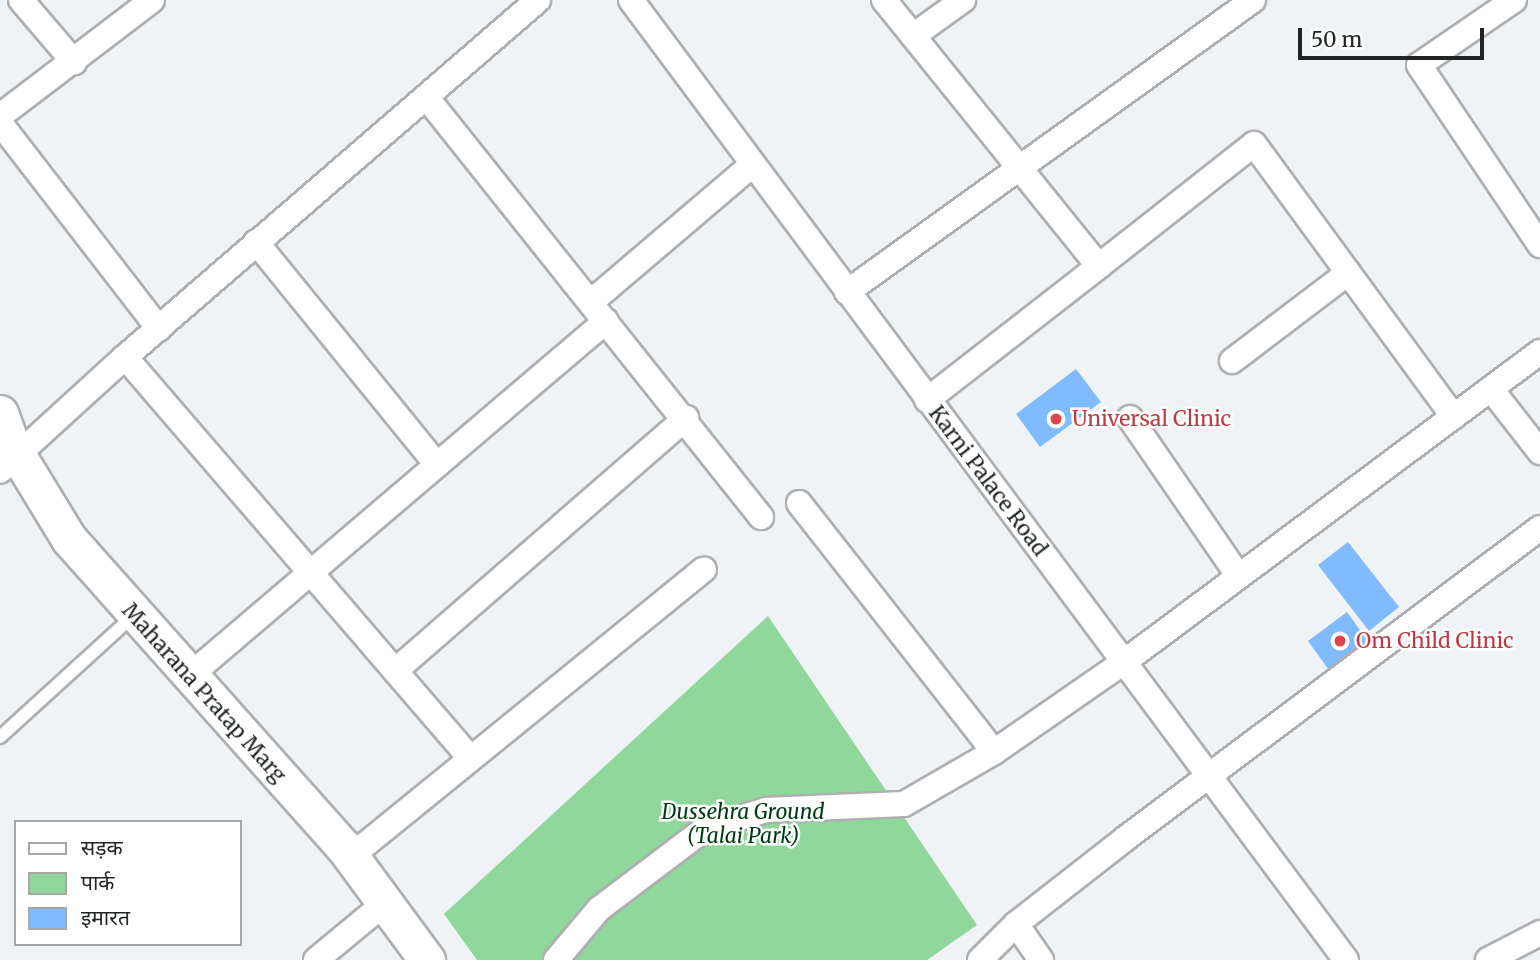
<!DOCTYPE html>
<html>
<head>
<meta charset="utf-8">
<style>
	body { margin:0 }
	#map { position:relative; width:1540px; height:960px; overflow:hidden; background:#f0f3f5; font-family:Merriweather,"Noto Sans Devanagari",serif }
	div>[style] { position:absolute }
	.green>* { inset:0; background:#8fd79a }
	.building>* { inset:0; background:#7fbbfe }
	.roads { filter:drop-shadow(2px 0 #adafb1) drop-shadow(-2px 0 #adafb1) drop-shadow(0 2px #adafb1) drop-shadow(0 -2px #adafb1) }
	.lane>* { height:12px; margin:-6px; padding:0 6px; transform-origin:6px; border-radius:6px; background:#fff }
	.street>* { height:24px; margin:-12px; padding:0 12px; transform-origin:12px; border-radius:12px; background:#fff }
	.secondary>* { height:35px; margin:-17.5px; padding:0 17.5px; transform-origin:17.5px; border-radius:17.5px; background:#fff }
	.dots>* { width:19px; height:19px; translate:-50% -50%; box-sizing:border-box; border:4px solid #fff; border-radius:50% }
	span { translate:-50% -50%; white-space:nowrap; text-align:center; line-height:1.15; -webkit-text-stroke:5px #fff; paint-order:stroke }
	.health-label { font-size:21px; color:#be3a42 }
	.left { translate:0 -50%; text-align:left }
	.street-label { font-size:21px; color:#222323 }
	.park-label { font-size:21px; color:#013a12; font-style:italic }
	.legend { position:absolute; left:14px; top:820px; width:228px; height:126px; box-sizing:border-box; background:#fff; border:2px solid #a7a7a7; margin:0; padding:9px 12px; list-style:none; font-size:21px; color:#222323 }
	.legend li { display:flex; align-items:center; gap:14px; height:35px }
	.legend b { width:35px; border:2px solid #a7a7a7 }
	.scale { position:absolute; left:1298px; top:28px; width:186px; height:32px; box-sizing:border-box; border:4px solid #222323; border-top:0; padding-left:9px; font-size:21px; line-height:24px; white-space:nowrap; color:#222323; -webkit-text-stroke:5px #fff; paint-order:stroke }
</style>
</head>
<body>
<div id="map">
	<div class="green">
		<i style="clip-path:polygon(768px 616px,977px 925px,927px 960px,477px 960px,444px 914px)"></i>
	</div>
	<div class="building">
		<i style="clip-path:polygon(1076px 369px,1101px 402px,1040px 447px,1016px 414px)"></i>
		<i style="clip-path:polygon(1348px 542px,1399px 607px,1369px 631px,1318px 565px)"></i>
		<i style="clip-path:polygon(1347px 612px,1370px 644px,1331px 673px,1308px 641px)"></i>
	</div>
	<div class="roads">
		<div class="lane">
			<i style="left:0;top:737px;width:180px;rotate:-42.3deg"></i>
		</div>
		<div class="street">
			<i style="left:21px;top:0;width:82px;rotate:49.5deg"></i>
			<i style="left:631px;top:0;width:1197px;rotate:53.32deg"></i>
			<i style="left:884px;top:0;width:342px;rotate:51.1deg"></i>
			<i style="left:1099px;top:266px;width:197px;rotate:-38.2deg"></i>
			<i style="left:1254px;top:144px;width:338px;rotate:53.8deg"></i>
			<i style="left:1514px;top:0;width:115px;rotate:145.6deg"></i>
			<i style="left:1419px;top:65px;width:217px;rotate:56.1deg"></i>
			<i style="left:913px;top:36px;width:62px;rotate:-35.8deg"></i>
			<i style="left:427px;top:98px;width:536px;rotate:51.44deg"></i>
			<i style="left:0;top:116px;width:191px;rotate:-37.3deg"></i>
			<i style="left:0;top:123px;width:260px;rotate:52.3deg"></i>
			<i style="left:256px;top:242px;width:287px;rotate:50.9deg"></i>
			<i style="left:847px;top:292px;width:500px;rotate:-35.72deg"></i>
			<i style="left:591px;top:302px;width:211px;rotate:-40.4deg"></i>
			<i style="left:125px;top:357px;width:530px;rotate:49.28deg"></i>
			<i style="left:1232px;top:361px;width:146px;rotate:-37.2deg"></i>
			<i style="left:1491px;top:389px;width:80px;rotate:52.1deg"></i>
			<i style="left:927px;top:400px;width:218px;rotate:-37.9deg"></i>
			<i style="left:1130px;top:418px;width:191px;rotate:55.5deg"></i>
			<i style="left:0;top:471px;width:169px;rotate:-42.4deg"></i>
			<i style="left:125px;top:357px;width:546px;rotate:-40.84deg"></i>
			<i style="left:799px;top:503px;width:316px;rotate:51.9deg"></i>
			<i style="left:395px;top:671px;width:386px;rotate:-41deg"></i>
			<i style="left:188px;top:677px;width:549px;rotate:-40.42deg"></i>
			<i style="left:350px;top:857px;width:456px;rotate:-39.1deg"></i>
			<i style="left:1016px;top:924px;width:44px;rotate:55.2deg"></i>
			<i style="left:316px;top:960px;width:89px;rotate:-39.6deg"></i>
			<i style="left:556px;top:960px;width:67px;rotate:-49.9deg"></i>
			<i style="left:599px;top:909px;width:134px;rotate:-37.1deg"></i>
			<i style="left:706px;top:828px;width:63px;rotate:-16.7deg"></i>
			<i style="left:766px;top:810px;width:138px;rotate:-2.5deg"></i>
			<i style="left:904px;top:804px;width:104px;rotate:-30deg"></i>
			<i style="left:994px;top:752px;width:158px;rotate:-34.7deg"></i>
			<i style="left:1124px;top:662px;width:519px;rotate:-36.69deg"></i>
			<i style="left:980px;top:960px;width:51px;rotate:-45deg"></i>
			<i style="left:1016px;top:924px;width:140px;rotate:-38deg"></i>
			<i style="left:1126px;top:838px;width:517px;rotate:-36.83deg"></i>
			<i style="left:1488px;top:960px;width:59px;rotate:-27.4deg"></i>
		</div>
		<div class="secondary">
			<i style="left:0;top:413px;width:33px;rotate:70deg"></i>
			<i style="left:11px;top:444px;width:111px;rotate:58.6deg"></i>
			<i style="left:69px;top:539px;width:411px;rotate:48.3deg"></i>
			<i style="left:343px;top:846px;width:142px;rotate:53.6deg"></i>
		</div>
	</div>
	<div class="dots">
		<i style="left:1056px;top:419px;background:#e0444e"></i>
		<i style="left:1340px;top:641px;background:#e0444e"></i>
	</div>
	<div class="health-label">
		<span class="left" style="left:1072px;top:419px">Universal Clinic</span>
		<span class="left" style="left:1356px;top:641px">Om Child Clinic</span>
	</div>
	<div class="street-label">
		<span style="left:988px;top:481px;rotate:53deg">Karni Palace Road</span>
		<span style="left:204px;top:693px;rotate:48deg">Maharana Pratap Marg</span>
	</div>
	<div class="park-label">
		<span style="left:743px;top:824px">Dussehra Ground<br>(Talai Park)</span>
	</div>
	<ul class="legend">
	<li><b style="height:9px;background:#fff"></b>सड़क</li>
	<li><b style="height:19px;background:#8fd79a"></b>पार्क</li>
	<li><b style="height:19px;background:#7fbbfe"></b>इमारत</li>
	</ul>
	<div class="scale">50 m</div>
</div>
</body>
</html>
